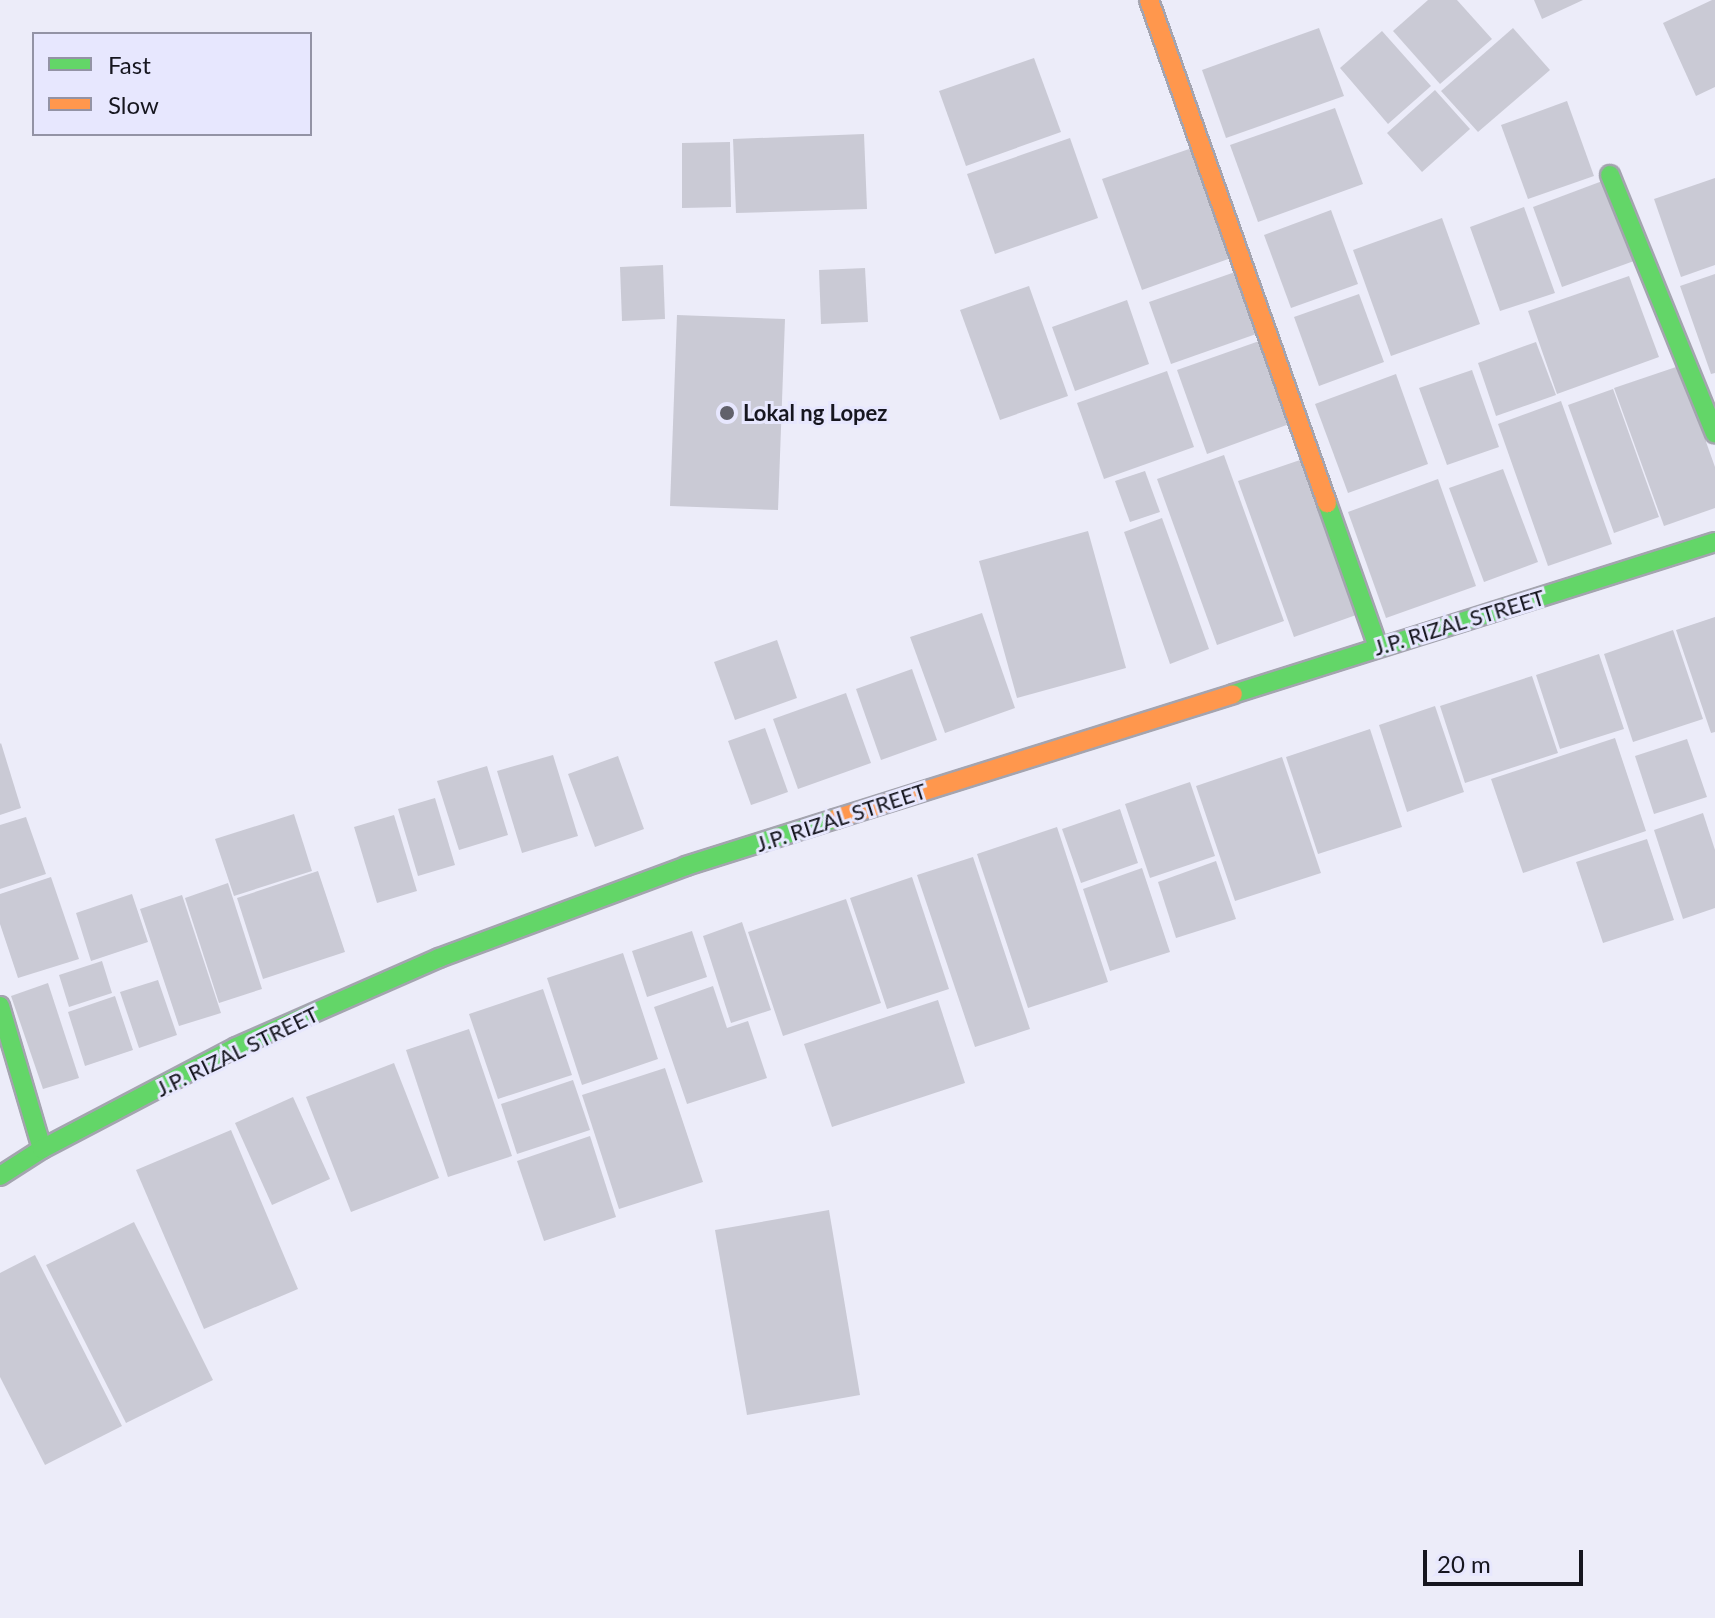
<!DOCTYPE html>
<html>
<head>
<meta charset="utf-8">
<style>
	body { margin:0 }
	#map { position:relative; width:1715px; height:1618px; overflow:hidden; background:#ececf9; font-family:Lato,sans-serif }
	div>[style] { position:absolute }
	.building>* { inset:0; background:#cacad5 }
	.roads { filter:drop-shadow(2px 0 #a4a4af) drop-shadow(-2px 0 #a4a4af) drop-shadow(0 2px #a4a4af) drop-shadow(0 -2px #a4a4af) }
	.fast>* { height:18px; margin:-9px; padding:0 9px; transform-origin:9px; border-radius:9px; background:#63d668 }
	.slow>* { height:18px; margin:-9px; padding:0 9px; transform-origin:9px; border-radius:9px; background:#ff974d }
	.dots>* { width:22px; height:22px; translate:-50% -50%; box-sizing:border-box; border:4px solid #e7e7fe; border-radius:50% }
	span { translate:-50% -50%; white-space:nowrap; text-align:center; line-height:1.15; -webkit-text-stroke:6px #e7e7fe; paint-order:stroke }
	.poi-label { font-size:22px; color:#16161f; font-weight:700 }
	.left { translate:0 -50%; text-align:left }
	.street-label { font-size:22px; color:#16161f }
	.legend { position:absolute; left:32px; top:32px; width:280px; height:104px; box-sizing:border-box; background:#e7e7fe; border:2px solid #9393a5; margin:0; padding:10px 14px; list-style:none; font-size:24px; color:#16161f }
	.legend li { display:flex; align-items:center; gap:16px; height:40px }
	.legend b { width:40px; border:2px solid #9393a5 }
	.scale { position:absolute; left:1423px; top:1550px; width:160px; height:36px; box-sizing:border-box; border:4px solid #16161f; border-top:0; padding-left:10px; font-size:24px; line-height:28px; white-space:nowrap; color:#16161f; -webkit-text-stroke:6px #e7e7fe; paint-order:stroke }
</style>
</head>
<body>
<div id="map">
	<div class="building">
		<i style="clip-path:polygon(1428px 0,1457px 0,1492px 39px,1440px 84px,1393px 31px)"></i>
		<i style="clip-path:polygon(1534px 0,1583px 0,1542px 19px)"></i>
		<i style="clip-path:polygon(1712px 0,1715px 0,1715px 87px,1696px 96px,1663px 23px)"></i>
		<i style="clip-path:polygon(1319px 28px,1344px 96px,1226px 138px,1202px 70px)"></i>
		<i style="clip-path:polygon(1513px 28px,1550px 70px,1478px 132px,1441px 91px)"></i>
		<i style="clip-path:polygon(1382px 31px,1431px 86px,1388px 124px,1340px 68px)"></i>
		<i style="clip-path:polygon(1034px 58px,1061px 132px,966px 166px,939px 91px)"></i>
		<i style="clip-path:polygon(1435px 90px,1470px 129px,1422px 172px,1387px 133px)"></i>
		<i style="clip-path:polygon(1567px 101px,1594px 176px,1528px 199px,1501px 125px)"></i>
		<i style="clip-path:polygon(1335px 108px,1363px 184px,1258px 222px,1230px 145px)"></i>
		<i style="clip-path:polygon(864px 134px,867px 209px,736px 213px,733px 139px)"></i>
		<i style="clip-path:polygon(1070px 138px,1098px 218px,995px 254px,967px 174px)"></i>
		<i style="clip-path:polygon(730px 142px,731px 207px,682px 208px,682px 143px)"></i>
		<i style="clip-path:polygon(1192px 148px,1231px 258px,1142px 290px,1102px 179px)"></i>
		<i style="clip-path:polygon(1715px 178px,1715px 265px,1681px 277px,1654px 199px)"></i>
		<i style="clip-path:polygon(1605px 180px,1634px 261px,1562px 287px,1533px 207px)"></i>
		<i style="clip-path:polygon(1524px 207px,1555px 293px,1500px 311px,1470px 227px)"></i>
		<i style="clip-path:polygon(1331px 210px,1358px 284px,1291px 308px,1264px 235px)"></i>
		<i style="clip-path:polygon(1442px 218px,1480px 324px,1391px 356px,1353px 250px)"></i>
		<i style="clip-path:polygon(663px 265px,665px 319px,622px 321px,620px 267px)"></i>
		<i style="clip-path:polygon(865px 268px,868px 322px,821px 324px,819px 270px)"></i>
		<i style="clip-path:polygon(1238px 271px,1259px 333px,1171px 364px,1149px 302px)"></i>
		<i style="clip-path:polygon(1715px 274px,1715px 373px,1711px 374px,1680px 286px)"></i>
		<i style="clip-path:polygon(1629px 276px,1659px 357px,1557px 394px,1528px 311px)"></i>
		<i style="clip-path:polygon(1029px 286px,1068px 396px,1000px 420px,960px 310px)"></i>
		<i style="clip-path:polygon(1359px 294px,1384px 362px,1319px 386px,1294px 317px)"></i>
		<i style="clip-path:polygon(1127px 300px,1149px 364px,1075px 391px,1052px 327px)"></i>
		<i style="clip-path:polygon(677px 315px,785px 319px,778px 510px,670px 506px)"></i>
		<i style="clip-path:polygon(1265px 339px,1295px 422px,1207px 454px,1177px 370px)"></i>
		<i style="clip-path:polygon(1536px 342px,1556px 395px,1496px 416px,1478px 363px)"></i>
		<i style="clip-path:polygon(1679px 366px,1715px 467px,1715px 508px,1664px 526px,1614px 388px)"></i>
		<i style="clip-path:polygon(1472px 370px,1499px 447px,1447px 465px,1419px 388px)"></i>
		<i style="clip-path:polygon(1167px 371px,1194px 447px,1104px 479px,1077px 403px)"></i>
		<i style="clip-path:polygon(1396px 374px,1428px 464px,1348px 493px,1315px 404px)"></i>
		<i style="clip-path:polygon(1613px 389px,1659px 517px,1614px 533px,1568px 405px)"></i>
		<i style="clip-path:polygon(1561px 401px,1612px 544px,1548px 566px,1498px 424px)"></i>
		<i style="clip-path:polygon(1224px 455px,1284px 621px,1217px 645px,1157px 479px)"></i>
		<i style="clip-path:polygon(1303px 459px,1359px 614px,1294px 637px,1238px 481px)"></i>
		<i style="clip-path:polygon(1503px 469px,1538px 562px,1484px 582px,1449px 488px)"></i>
		<i style="clip-path:polygon(1145px 471px,1160px 512px,1130px 522px,1115px 481px)"></i>
		<i style="clip-path:polygon(1438px 479px,1476px 586px,1386px 618px,1348px 512px)"></i>
		<i style="clip-path:polygon(1162px 518px,1209px 649px,1170px 664px,1124px 532px)"></i>
		<i style="clip-path:polygon(1088px 531px,1126px 668px,1017px 698px,979px 561px)"></i>
		<i style="clip-path:polygon(982px 613px,1015px 708px,945px 733px,910px 637px)"></i>
		<i style="clip-path:polygon(1715px 617px,1715px 732px,1711px 733px,1676px 630px)"></i>
		<i style="clip-path:polygon(1673px 630px,1703px 719px,1633px 742px,1604px 654px)"></i>
		<i style="clip-path:polygon(777px 640px,797px 698px,735px 720px,714px 662px)"></i>
		<i style="clip-path:polygon(1599px 654px,1624px 729px,1560px 749px,1536px 675px)"></i>
		<i style="clip-path:polygon(912px 669px,937px 740px,881px 760px,856px 689px)"></i>
		<i style="clip-path:polygon(1532px 676px,1558px 753px,1465px 783px,1440px 706px)"></i>
		<i style="clip-path:polygon(846px 693px,871px 763px,798px 789px,773px 719px)"></i>
		<i style="clip-path:polygon(1435px 706px,1464px 792px,1407px 812px,1379px 725px)"></i>
		<i style="clip-path:polygon(765px 728px,788px 792px,751px 805px,728px 741px)"></i>
		<i style="clip-path:polygon(1370px 729px,1402px 827px,1318px 854px,1286px 757px)"></i>
		<i style="clip-path:polygon(1615px 738px,1646px 831px,1523px 873px,1491px 779px)"></i>
		<i style="clip-path:polygon(1687px 739px,1707px 797px,1654px 814px,1635px 756px)"></i>
		<i style="clip-path:polygon(1px 743px,21px 808px,0 815px,0 744px)"></i>
		<i style="clip-path:polygon(553px 755px,578px 836px,522px 853px,497px 771px)"></i>
		<i style="clip-path:polygon(618px 756px,644px 829px,595px 847px,568px 774px)"></i>
		<i style="clip-path:polygon(1282px 757px,1321px 873px,1235px 901px,1196px 786px)"></i>
		<i style="clip-path:polygon(487px 766px,508px 835px,459px 850px,437px 781px)"></i>
		<i style="clip-path:polygon(1190px 782px,1215px 856px,1150px 878px,1125px 804px)"></i>
		<i style="clip-path:polygon(435px 798px,455px 865px,418px 876px,398px 809px)"></i>
		<i style="clip-path:polygon(1120px 809px,1138px 863px,1081px 883px,1062px 829px)"></i>
		<i style="clip-path:polygon(1703px 813px,1715px 850px,1715px 908px,1683px 919px,1654px 830px)"></i>
		<i style="clip-path:polygon(294px 814px,312px 871px,234px 896px,215px 839px)"></i>
		<i style="clip-path:polygon(394px 815px,417px 891px,377px 903px,354px 827px)"></i>
		<i style="clip-path:polygon(26px 817px,46px 874px,0 889px,0 825px)"></i>
		<i style="clip-path:polygon(1057px 827px,1108px 982px,1028px 1008px,977px 854px)"></i>
		<i style="clip-path:polygon(1647px 839px,1674px 920px,1603px 943px,1576px 862px)"></i>
		<i style="clip-path:polygon(973px 857px,1030px 1029px,975px 1047px,917px 875px)"></i>
		<i style="clip-path:polygon(1216px 861px,1236px 919px,1176px 938px,1158px 882px)"></i>
		<i style="clip-path:polygon(1142px 868px,1170px 952px,1110px 971px,1083px 889px)"></i>
		<i style="clip-path:polygon(318px 871px,345px 952px,263px 979px,237px 898px)"></i>
		<i style="clip-path:polygon(51px 877px,79px 959px,18px 978px,0 924px,0 894px)"></i>
		<i style="clip-path:polygon(912px 877px,949px 989px,887px 1009px,850px 898px)"></i>
		<i style="clip-path:polygon(228px 883px,262px 989px,219px 1003px,185px 898px)"></i>
		<i style="clip-path:polygon(132px 894px,148px 942px,91px 961px,76px 913px)"></i>
		<i style="clip-path:polygon(182px 895px,221px 1013px,179px 1026px,140px 909px)"></i>
		<i style="clip-path:polygon(846px 899px,881px 1003px,783px 1036px,748px 932px)"></i>
		<i style="clip-path:polygon(742px 922px,771px 1010px,731px 1023px,703px 936px)"></i>
		<i style="clip-path:polygon(692px 931px,707px 977px,647px 997px,632px 951px)"></i>
		<i style="clip-path:polygon(623px 953px,658px 1059px,582px 1085px,547px 978px)"></i>
		<i style="clip-path:polygon(102px 961px,112px 993px,69px 1007px,59px 975px)"></i>
		<i style="clip-path:polygon(158px 980px,177px 1035px,139px 1048px,120px 992px)"></i>
		<i style="clip-path:polygon(48px 983px,79px 1078px,43px 1089px,11px 996px)"></i>
		<i style="clip-path:polygon(713px 986px,727px 1028px,748px 1021px,767px 1078px,687px 1104px,654px 1007px)"></i>
		<i style="clip-path:polygon(543px 989px,572px 1075px,498px 1099px,469px 1014px)"></i>
		<i style="clip-path:polygon(115px 996px,133px 1050px,85px 1066px,68px 1012px)"></i>
		<i style="clip-path:polygon(938px 1000px,965px 1083px,832px 1127px,804px 1044px)"></i>
		<i style="clip-path:polygon(469px 1029px,512px 1156px,448px 1177px,406px 1050px)"></i>
		<i style="clip-path:polygon(394px 1063px,439px 1178px,351px 1212px,306px 1097px)"></i>
		<i style="clip-path:polygon(665px 1068px,703px 1182px,619px 1209px,582px 1095px)"></i>
		<i style="clip-path:polygon(573px 1080px,590px 1130px,517px 1154px,501px 1104px)"></i>
		<i style="clip-path:polygon(293px 1097px,330px 1179px,272px 1205px,235px 1123px)"></i>
		<i style="clip-path:polygon(231px 1130px,298px 1289px,204px 1329px,136px 1170px)"></i>
		<i style="clip-path:polygon(590px 1136px,616px 1217px,544px 1241px,517px 1161px)"></i>
		<i style="clip-path:polygon(829px 1210px,860px 1395px,747px 1415px,715px 1230px)"></i>
		<i style="clip-path:polygon(134px 1222px,213px 1380px,126px 1423px,46px 1265px)"></i>
		<i style="clip-path:polygon(35px 1255px,122px 1426px,45px 1465px,0 1377px,0 1273px)"></i>
	</div>
	<div class="roads">
		<div class="fast">
			<i style="left:1610px;top:175px;width:279px;rotate:67.9deg"></i>
			<i style="left:1327px;top:503px;width:153px;rotate:70.5deg"></i>
			<i style="left:1233px;top:694px;width:505px;rotate:-17.5deg"></i>
			<i style="left:0;top:1006px;width:149px;rotate:73.6deg"></i>
			<i style="left:0;top:1176px;width:50px;rotate:-32.7deg"></i>
			<i style="left:42px;top:1149px;width:219px;rotate:-27.7deg"></i>
			<i style="left:236px;top:1047px;width:222px;rotate:-23.7deg"></i>
			<i style="left:439px;top:958px;width:264px;rotate:-20.4deg"></i>
			<i style="left:686px;top:866px;width:156px;rotate:-17.5deg"></i>
		</div>
		<div class="slow">
			<i style="left:1149px;top:0;width:534px;rotate:70.51deg"></i>
			<i style="left:835px;top:819px;width:417px;rotate:-17.4deg"></i>
		</div>
	</div>
	<div class="dots">
		<i style="left:727px;top:413px;background:#61616b"></i>
	</div>
	<div class="poi-label">
		<span class="left" style="left:743px;top:413px">Lokal ng Lopez</span>
	</div>
	<div class="street-label">
		<span style="left:1459px;top:622px;rotate:-17deg">J.P. RIZAL STREET</span>
		<span style="left:841px;top:817px;rotate:-18deg">J.P. RIZAL STREET</span>
		<span style="left:237px;top:1051px;rotate:-26deg">J.P. RIZAL STREET</span>
	</div>
	<ul class="legend">
	<li><b style="height:10px;background:#63d668"></b>Fast</li>
	<li><b style="height:10px;background:#ff974d"></b>Slow</li>
	</ul>
	<div class="scale">20 m</div>
</div>
</body>
</html>
